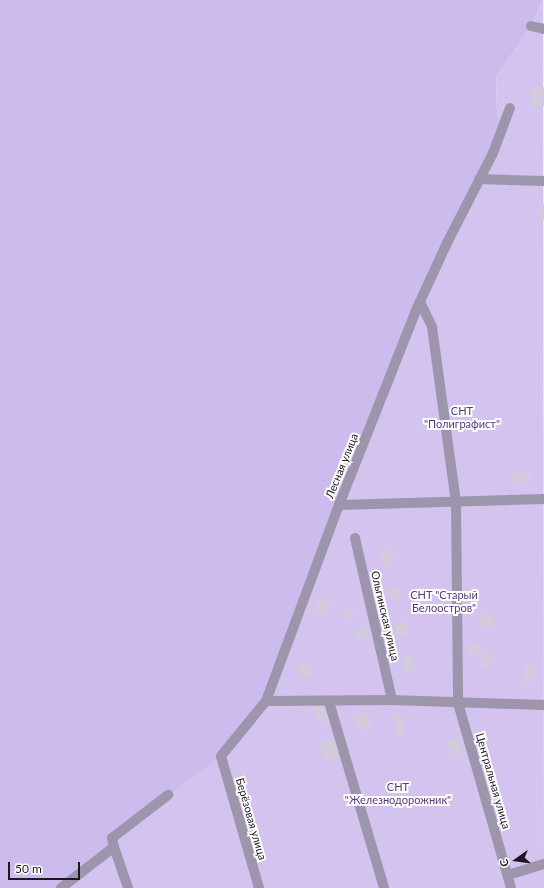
<!DOCTYPE html>
<html>
<head>
<meta charset="utf-8">
<style>
	body { margin:0 }
	#map { position:relative; width:544px; height:888px; overflow:hidden; background:#f6f2fd; font-family:Lato,sans-serif }
	div>[style] { position:absolute }
	.green>* { inset:0; background:#d3c3ee }
	.forest>* { inset:0; background:#cdbbee }
	.building>* { inset:0; background:#d1cbdc }
	.minor>* { height:10px; margin:-5px; padding:0 5px; transform-origin:5px; border-radius:5px; background:#9d95ab }
	span { translate:-50% -50%; white-space:nowrap; text-align:center; line-height:1.15; -webkit-text-stroke:4px #fff; paint-order:stroke }
	.park-label { font-size:11px; color:#543a78 }
	.street-label { font-size:11px; color:#1b191f }
	.north { position:absolute; left:496px; top:840px; width:40px; height:40px; -webkit-text-stroke:3px #fff; paint-order:stroke; rotate:256deg; font-size:11px; font-weight:700; line-height:16px; text-align:center; color:#1b191f }
	.north::after { content:''; display:block; margin:auto; width:14px; height:18px; background:#1b191f; clip-path:polygon(50% 0,100% 100%,50% 72%,0 100%) }
	.scale { position:absolute; left:8px; top:862px; width:72px; height:18px; box-sizing:border-box; border:2px solid #1b191f; border-top:0; padding-left:5px; font-size:12px; line-height:14px; white-space:nowrap; color:#1b191f; -webkit-text-stroke:3px #fff; paint-order:stroke }
</style>
</head>
<body>
<div id="map">
	<div class="green">
		<i style="clip-path:polygon(543px 0,544px 888px,61px 888px,112px 838px,414px 318px,502px 130px,497px 111px,496px 77px,530px 27px)"></i>
	</div>
	<div class="forest">
		<i style="clip-path:polygon(0 0,543px 0,530px 27px,496px 77px,497px 111px,502px 130px,449px 240px,267px 700px,222px 755px,112px 838px,115px 848px,61px 888px,0 888px)"></i>
	</div>
	<div class="building">
		<i style="clip-path:polygon(530px 87px,544px 87px,544px 106px,531px 106px)"></i>
		<i style="clip-path:polygon(540px 203px,544px 203px,544px 220px,540px 220px)"></i>
		<i style="clip-path:polygon(514px 472px,530px 472px,530px 482px,514px 482px)"></i>
		<i style="clip-path:polygon(392px 549px,395px 564px,384px 567px,380px 552px)"></i>
		<i style="clip-path:polygon(399px 587px,402px 598px,391px 600px,388px 590px)"></i>
		<i style="clip-path:polygon(320px 598px,331px 602px,325px 617px,314px 614px)"></i>
		<i style="clip-path:polygon(354px 609px,354px 617px,343px 618px,343px 610px)"></i>
		<i style="clip-path:polygon(493px 613px,494px 626px,480px 627px,479px 614px)"></i>
		<i style="clip-path:polygon(395px 623px,408px 623px,407px 636px,394px 635px)"></i>
		<i style="clip-path:polygon(366px 628px,369px 637px,356px 641px,353px 632px)"></i>
		<i style="clip-path:polygon(480px 644px,481px 654px,468px 655px,467px 646px)"></i>
		<i style="clip-path:polygon(481px 654px,492px 654px,492px 668px,481px 668px)"></i>
		<i style="clip-path:polygon(413px 656px,415px 671px,403px 672px,402px 657px)"></i>
		<i style="clip-path:polygon(311px 663px,312px 676px,299px 677px,298px 664px)"></i>
		<i style="clip-path:polygon(523px 665px,535px 665px,534px 682px,523px 682px)"></i>
		<i style="clip-path:polygon(325px 702px,330px 721px,317px 724px,312px 705px)"></i>
		<i style="clip-path:polygon(367px 712px,372px 727px,357px 731px,353px 716px)"></i>
		<i style="clip-path:polygon(399px 713px,406px 735px,399px 737px,392px 715px)"></i>
		<i style="clip-path:polygon(458px 737px,463px 755px,452px 758px,446px 740px)"></i>
		<i style="clip-path:polygon(334px 739px,338px 758px,324px 762px,319px 743px)"></i>
	</div>
	<div class="minor">
		<i style="left:531px;top:26px;width:13px;rotate:13deg"></i>
		<i style="left:479px;top:179px;width:65px;rotate:1.8deg"></i>
		<i style="left:420px;top:302px;width:28px;rotate:64deg"></i>
		<i style="left:432px;top:327px;width:177px;rotate:82.2deg"></i>
		<i style="left:456px;top:502px;width:201px;rotate:89.4deg"></i>
		<i style="left:458px;top:703px;width:192px;rotate:74deg"></i>
		<i style="left:339px;top:505px;width:205px;rotate:-1.7deg"></i>
		<i style="left:355px;top:538px;width:166px;rotate:77.1deg"></i>
		<i style="left:266px;top:701px;width:126px;rotate:-0.5deg"></i>
		<i style="left:392px;top:700px;width:152px;rotate:1.9deg"></i>
		<i style="left:329px;top:702px;width:194px;rotate:73.5deg"></i>
		<i style="left:114px;top:847px;width:43px;rotate:71.1deg"></i>
		<i style="left:508px;top:875px;width:38px;rotate:-17deg"></i>
		<i style="left:61px;top:888px;width:67px;rotate:-37.7deg"></i>
		<i style="left:114px;top:847px;width:9px;rotate:-103deg"></i>
		<i style="left:112px;top:838px;width:71px;rotate:-37.5deg"></i>
		<i style="left:259px;top:888px;width:137px;rotate:-106.1deg"></i>
		<i style="left:221px;top:756px;width:71px;rotate:-50.7deg"></i>
		<i style="left:266px;top:701px;width:209px;rotate:-69.6deg"></i>
		<i style="left:339px;top:505px;width:212px;rotate:-68.4deg"></i>
		<i style="left:417px;top:308px;width:72px;rotate:-65.2deg"></i>
		<i style="left:447px;top:243px;width:101px;rotate:-62.9deg"></i>
		<i style="left:493px;top:153px;width:48px;rotate:-69.3deg"></i>
	</div>
	<div class="park-label">
		<span style="left:462px;top:418px">СНТ<br>"Полиграфист"</span>
		<span style="left:444px;top:602px">СНТ "Старый<br>Белоостров"</span>
		<span style="left:398px;top:794px">СНТ<br>"Железнодорожник"</span>
	</div>
	<div class="street-label">
		<span style="left:342px;top:466px;rotate:-68deg">Лесная улица</span>
		<span style="left:385px;top:616px;rotate:77deg">Ольгинская улица</span>
		<span style="left:493px;top:781px;rotate:74deg">Центральная улица</span>
		<span style="left:251px;top:819px;rotate:74deg">Берёзовая улица</span>
	</div>
	<div class="north">С</div>
	<div class="scale">50 m</div>
</div>
</body>
</html>
